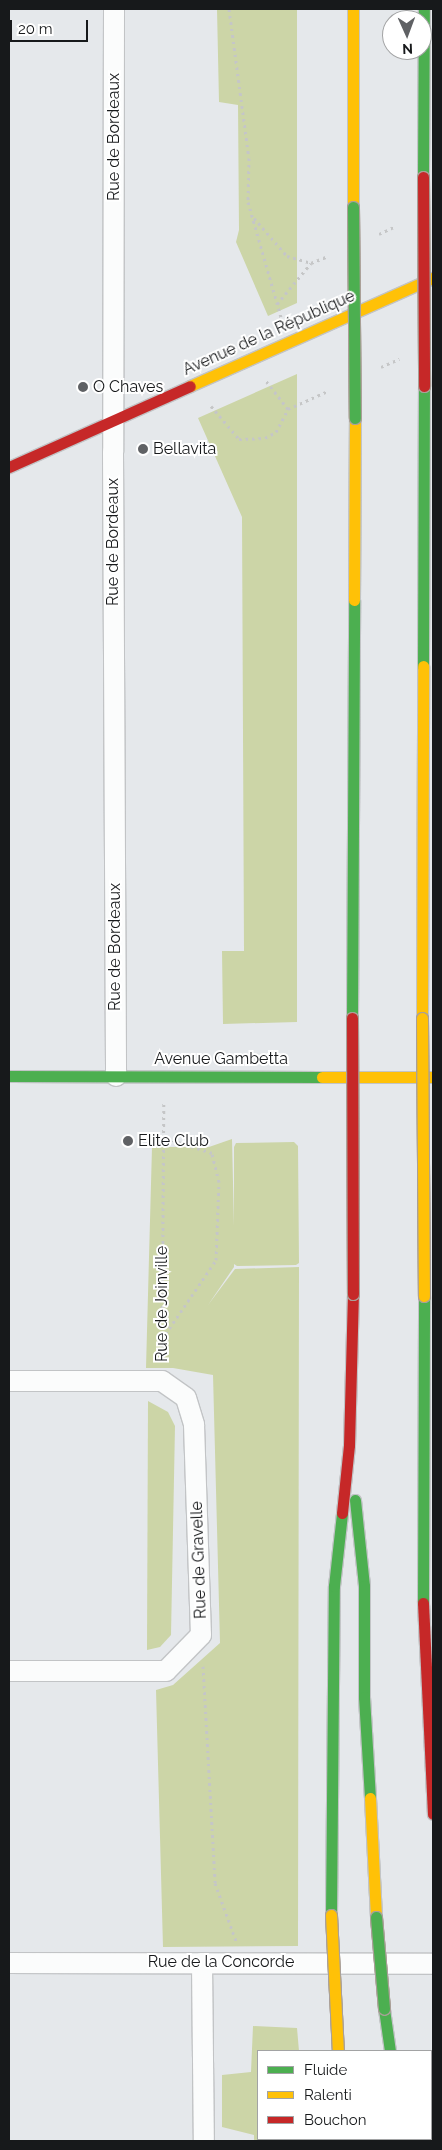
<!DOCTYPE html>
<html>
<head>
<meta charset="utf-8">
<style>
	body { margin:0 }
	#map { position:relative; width:442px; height:2150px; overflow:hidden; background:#e5e8eb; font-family:Raleway,sans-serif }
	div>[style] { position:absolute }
	.green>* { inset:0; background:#ccd5a7 }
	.path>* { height:3px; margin-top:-1.5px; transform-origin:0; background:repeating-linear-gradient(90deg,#c5c6c7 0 2.5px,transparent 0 6.5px) }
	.roads { filter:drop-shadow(1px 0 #c2c4c6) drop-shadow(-1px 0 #c2c4c6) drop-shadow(0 1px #c2c4c6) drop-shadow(0 -1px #c2c4c6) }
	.street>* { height:20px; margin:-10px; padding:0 10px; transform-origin:10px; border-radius:10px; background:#fbfcfc }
	.fast>* { height:11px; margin:-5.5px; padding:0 5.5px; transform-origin:5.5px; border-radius:5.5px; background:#4caf50 }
	.slow>* { height:11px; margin:-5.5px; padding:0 5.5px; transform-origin:5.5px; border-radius:5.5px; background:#ffc107 }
	.jam>* { height:11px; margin:-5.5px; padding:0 5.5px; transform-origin:5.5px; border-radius:5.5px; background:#c62828 }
	.bridges { filter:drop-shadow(1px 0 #aaa098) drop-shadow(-1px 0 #aaa098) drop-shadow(0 1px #aaa098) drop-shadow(0 -1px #aaa098) }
	.fast-bridge>* { height:11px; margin:-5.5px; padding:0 5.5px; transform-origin:5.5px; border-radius:5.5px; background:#4caf50 }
	.slow-bridge>* { height:11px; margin:-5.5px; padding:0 5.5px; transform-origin:5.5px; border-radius:5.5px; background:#ffc107 }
	.jam-bridge>* { height:11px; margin:-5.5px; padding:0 5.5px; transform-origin:5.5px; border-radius:5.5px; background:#c62828 }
	.dots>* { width:14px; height:14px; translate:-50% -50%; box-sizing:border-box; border:2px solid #fff; border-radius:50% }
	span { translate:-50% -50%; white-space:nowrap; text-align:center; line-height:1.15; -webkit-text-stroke:4px #fff; paint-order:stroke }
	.street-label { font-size:16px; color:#17191b }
	.poi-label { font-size:16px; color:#17191b }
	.left { translate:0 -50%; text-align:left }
	.frame { position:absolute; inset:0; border:10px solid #17191b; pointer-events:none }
	.legend { position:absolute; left:257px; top:2050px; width:175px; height:90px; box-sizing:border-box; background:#fff; border:1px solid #a2a3a4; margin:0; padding:6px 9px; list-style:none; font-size:15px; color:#17191b }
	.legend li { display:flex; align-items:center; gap:10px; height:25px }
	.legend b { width:25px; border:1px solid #a2a3a4 }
	.north { position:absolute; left:382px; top:10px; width:50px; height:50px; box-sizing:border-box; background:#fff; border:1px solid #a2a3a4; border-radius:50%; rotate:178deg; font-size:14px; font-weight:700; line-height:20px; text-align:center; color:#17191b }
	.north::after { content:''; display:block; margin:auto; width:18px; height:22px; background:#5f6164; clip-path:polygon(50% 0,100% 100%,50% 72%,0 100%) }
	.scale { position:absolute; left:10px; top:20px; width:78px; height:22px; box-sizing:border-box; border:2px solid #17191b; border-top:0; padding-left:6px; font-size:15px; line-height:18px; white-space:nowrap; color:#17191b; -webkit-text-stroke:4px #fff; paint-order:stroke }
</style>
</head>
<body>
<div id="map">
	<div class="green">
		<i style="clip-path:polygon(217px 9px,297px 9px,297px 303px,268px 316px,236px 242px,239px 230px,238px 105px,219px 102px)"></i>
		<i style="clip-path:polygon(297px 374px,297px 1022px,223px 1024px,222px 951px,244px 951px,242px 517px,198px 418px)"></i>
		<i style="clip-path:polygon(232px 1139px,234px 1226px,234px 1147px,236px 1143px,294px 1142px,298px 1146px,299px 1263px,296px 1265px,237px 1266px,234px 1264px,234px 1267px,208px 1305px,235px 1269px,299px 1267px,298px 1946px,163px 1947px,156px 1690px,173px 1685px,220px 1643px,213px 1375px,173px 1368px,146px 1368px,152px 1147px,209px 1147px)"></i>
		<i style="clip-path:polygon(148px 1401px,168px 1412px,175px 1426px,171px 1635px,160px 1647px,147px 1650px)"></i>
		<i style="clip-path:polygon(253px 2026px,297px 2028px,299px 2051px,258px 2051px,258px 2139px,306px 2139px,306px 2141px,254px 2141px,254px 2135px,222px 2127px,222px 2075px,251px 2072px)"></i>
	</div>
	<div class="path">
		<i style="left:229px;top:9px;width:150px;rotate:82.4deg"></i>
		<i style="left:249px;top:158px;width:44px;rotate:91.3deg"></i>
		<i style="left:248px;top:202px;width:120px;rotate:74deg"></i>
		<i style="left:254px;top:218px;width:50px;rotate:49deg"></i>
		<i style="left:287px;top:256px;width:25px;rotate:16deg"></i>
		<i style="left:311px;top:263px;width:18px;rotate:-22deg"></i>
		<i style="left:379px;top:234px;width:19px;rotate:-25deg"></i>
		<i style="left:277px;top:304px;width:53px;rotate:-50.3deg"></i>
		<i style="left:381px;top:367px;width:20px;rotate:-24deg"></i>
		<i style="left:211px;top:406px;width:43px;rotate:49.7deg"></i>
		<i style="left:239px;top:439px;width:26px;rotate:-2deg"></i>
		<i style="left:265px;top:438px;width:13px;rotate:-29deg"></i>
		<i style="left:276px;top:432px;width:26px;rotate:-62deg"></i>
		<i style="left:288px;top:409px;width:36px;rotate:-128deg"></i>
		<i style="left:288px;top:409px;width:44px;rotate:-24.2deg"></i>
		<i style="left:162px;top:1339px;width:96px;rotate:-55.6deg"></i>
		<i style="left:216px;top:1260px;width:78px;rotate:-87.8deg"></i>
		<i style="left:219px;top:1182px;width:30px;rotate:-104deg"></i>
		<i style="left:212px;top:1153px;width:52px;rotate:-161.9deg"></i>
		<i style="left:162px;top:1360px;width:257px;rotate:-89.6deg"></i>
		<i style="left:203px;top:1666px;width:217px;rotate:86.8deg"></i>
		<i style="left:215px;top:1883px;width:62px;rotate:70.1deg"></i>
	</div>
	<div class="roads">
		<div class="street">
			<i style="left:114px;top:9px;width:443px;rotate:90.1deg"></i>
			<i style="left:113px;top:452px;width:624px;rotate:89.72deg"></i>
			<i style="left:9px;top:1381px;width:153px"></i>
			<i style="left:162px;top:1381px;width:29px;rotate:35deg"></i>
			<i style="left:186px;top:1398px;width:28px;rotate:73deg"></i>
			<i style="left:194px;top:1425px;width:210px;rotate:88.1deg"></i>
			<i style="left:201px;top:1635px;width:50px;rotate:134.2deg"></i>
			<i style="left:166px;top:1671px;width:157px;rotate:180deg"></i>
			<i style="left:9px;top:1963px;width:424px;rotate:0.1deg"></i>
			<i style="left:202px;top:1963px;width:178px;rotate:89.4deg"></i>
		</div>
		<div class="fast">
			<i style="left:423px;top:177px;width:168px;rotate:-89.7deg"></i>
			<i style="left:423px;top:666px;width:280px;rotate:-89.8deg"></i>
			<i style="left:352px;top:1018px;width:418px;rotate:-89.7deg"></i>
			<i style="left:9px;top:1076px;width:313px;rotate:0.2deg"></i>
			<i style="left:355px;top:1500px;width:86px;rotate:84deg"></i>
			<i style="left:364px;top:1586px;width:111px;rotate:90deg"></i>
			<i style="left:364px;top:1697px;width:101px;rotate:86.6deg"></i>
			<i style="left:423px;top:1603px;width:307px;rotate:-89.8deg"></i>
			<i style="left:331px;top:1915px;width:329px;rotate:-89.5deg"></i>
			<i style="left:334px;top:1586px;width:73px;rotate:-83.7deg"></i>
			<i style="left:384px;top:2009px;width:42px;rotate:81.9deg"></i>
			<i style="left:402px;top:2139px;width:2px;rotate:63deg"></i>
		</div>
		<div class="slow">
			<i style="left:353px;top:9px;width:198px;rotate:90deg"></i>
			<i style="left:190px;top:386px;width:266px;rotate:-24deg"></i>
			<i style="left:354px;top:600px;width:182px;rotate:-89.7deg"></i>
			<i style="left:422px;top:1018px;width:352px;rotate:-89.8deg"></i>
			<i style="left:322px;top:1077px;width:111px"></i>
			<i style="left:370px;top:1798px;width:119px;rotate:87.1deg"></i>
			<i style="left:344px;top:2139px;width:2px;rotate:90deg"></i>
		</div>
		<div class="jam">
			<i style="left:9px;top:467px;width:198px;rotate:-24.1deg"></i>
			<i style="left:342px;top:1513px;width:68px;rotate:-84.1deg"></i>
			<i style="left:349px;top:1445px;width:151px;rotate:-88.5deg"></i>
			<i style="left:423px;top:1603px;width:211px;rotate:87.3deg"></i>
		</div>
	</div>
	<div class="bridges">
		<div class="fast-bridge">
			<i style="left:353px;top:207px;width:211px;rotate:89.5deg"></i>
			<i style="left:376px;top:1917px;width:92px;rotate:85deg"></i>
		</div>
		<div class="slow-bridge">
			<i style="left:422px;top:1018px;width:278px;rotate:89.6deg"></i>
			<i style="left:331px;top:1915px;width:136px;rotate:87.1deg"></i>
		</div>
		<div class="jam-bridge">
			<i style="left:423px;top:177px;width:209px;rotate:89.7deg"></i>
			<i style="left:352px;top:1018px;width:276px;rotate:89.8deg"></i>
		</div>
	</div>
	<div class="dots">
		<i style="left:83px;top:387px;background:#5f6164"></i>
		<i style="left:143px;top:449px;background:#5f6164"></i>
		<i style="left:128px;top:1141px;background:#5f6164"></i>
	</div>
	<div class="street-label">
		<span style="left:114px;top:137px;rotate:-90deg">Rue de Bordeaux</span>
		<span style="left:269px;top:333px;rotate:-24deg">Avenue de la République</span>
		<span style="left:113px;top:542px;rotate:-90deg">Rue de Bordeaux</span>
		<span style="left:115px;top:947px;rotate:-90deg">Rue de Bordeaux</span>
		<span style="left:221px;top:1059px">Avenue Gambetta</span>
		<span style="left:162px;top:1304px;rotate:-90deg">Rue de Joinville</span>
		<span style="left:199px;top:1560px;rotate:-92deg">Rue de Gravelle</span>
		<span style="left:221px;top:1962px">Rue de la Concorde</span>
	</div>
	<div class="poi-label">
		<span class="left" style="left:93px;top:387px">O Chaves</span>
		<span class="left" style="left:153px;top:449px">Bellavita</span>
		<span class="left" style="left:138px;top:1141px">Elite Club</span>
	</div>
	<div class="frame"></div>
	<ul class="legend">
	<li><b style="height:6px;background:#4caf50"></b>Fluide</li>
	<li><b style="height:6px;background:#ffc107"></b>Ralenti</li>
	<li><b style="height:6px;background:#c62828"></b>Bouchon</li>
	</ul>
	<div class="north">N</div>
	<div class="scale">20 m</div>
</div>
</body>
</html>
